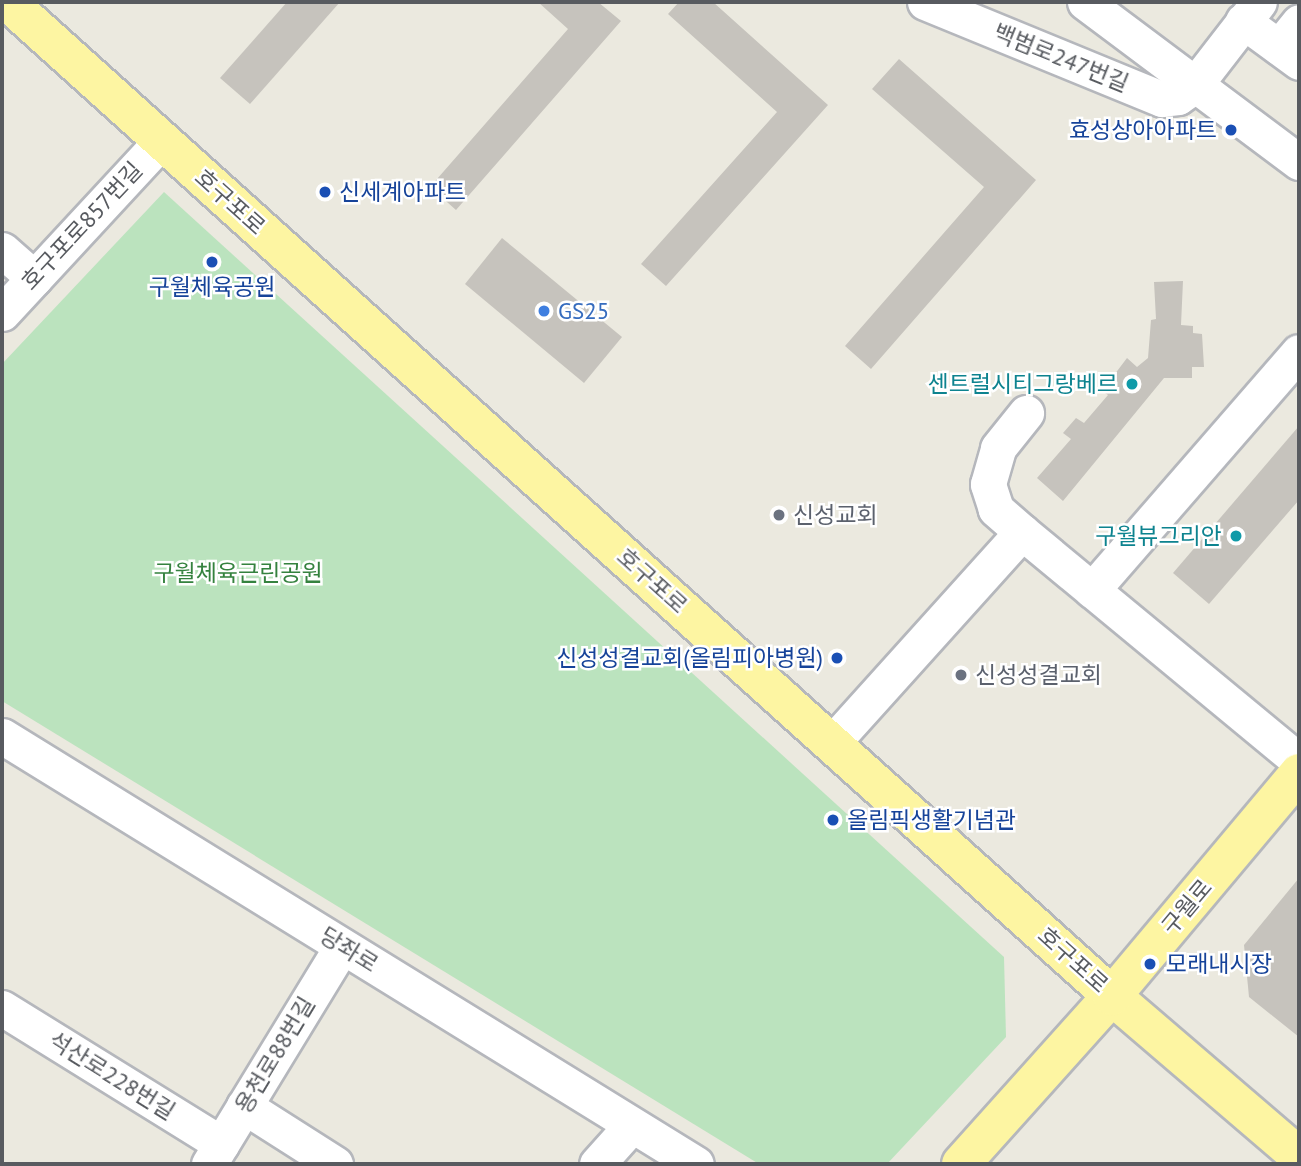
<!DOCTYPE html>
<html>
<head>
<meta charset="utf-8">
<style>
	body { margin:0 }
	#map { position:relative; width:1301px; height:1166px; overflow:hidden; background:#ebe9df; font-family:"PT Sans","Noto Sans KR",sans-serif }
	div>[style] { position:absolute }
	.green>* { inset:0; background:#bbe3be }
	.building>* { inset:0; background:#c6c3bd }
	.roads { filter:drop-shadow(2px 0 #b5b7bc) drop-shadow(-2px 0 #b5b7bc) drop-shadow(0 2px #b5b7bc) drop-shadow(0 -2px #b5b7bc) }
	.minor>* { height:35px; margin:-17.5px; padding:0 17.5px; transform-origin:17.5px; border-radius:17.5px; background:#fff }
	.major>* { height:38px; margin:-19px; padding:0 19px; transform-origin:19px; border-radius:19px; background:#fdf5a2 }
	.dots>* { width:19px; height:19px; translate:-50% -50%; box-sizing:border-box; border:4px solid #fff; border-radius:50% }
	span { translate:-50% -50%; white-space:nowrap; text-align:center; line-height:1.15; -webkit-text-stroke:5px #fff; paint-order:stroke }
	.street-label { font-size:23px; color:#585b60 }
	.transit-label { font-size:23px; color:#164399 }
	.right { translate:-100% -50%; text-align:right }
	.left { translate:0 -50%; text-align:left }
	.shop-label { font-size:23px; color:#366cbe }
	.culture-label { font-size:23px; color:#0d838f }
	.worship-label { font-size:23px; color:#5b616d }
	.park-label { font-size:23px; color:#35823f }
	.frame { position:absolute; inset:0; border:4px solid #585b60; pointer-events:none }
</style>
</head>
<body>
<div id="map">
	<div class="green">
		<i style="clip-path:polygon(164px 192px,1004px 957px,1006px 1037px,887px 1164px,759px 1164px,2px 701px,2px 364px)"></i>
	</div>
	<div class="building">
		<i style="clip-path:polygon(287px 2px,340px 2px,250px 104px,220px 78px)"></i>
		<i style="clip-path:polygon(538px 2px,598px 2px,621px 21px,456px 210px,430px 187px,568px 29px)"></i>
		<i style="clip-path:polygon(679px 2px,713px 2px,828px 105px,666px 286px,641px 264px,777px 112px,668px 14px)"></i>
		<i style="clip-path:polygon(899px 59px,1036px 180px,871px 369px,845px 346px,984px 187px,872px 89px)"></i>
		<i style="clip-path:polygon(502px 238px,622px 337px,584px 383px,465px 284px)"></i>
		<i style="clip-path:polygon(1183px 281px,1181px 325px,1193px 326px,1193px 333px,1202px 334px,1204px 367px,1192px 367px,1192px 378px,1164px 378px,1063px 501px,1037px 478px,1071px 439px,1063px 433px,1076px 418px,1084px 423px,1108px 395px,1102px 391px,1127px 358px,1137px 367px,1148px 358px,1151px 320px,1156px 319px,1154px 282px)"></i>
		<i style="clip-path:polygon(1299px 426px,1299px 500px,1209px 604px,1173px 573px)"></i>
		<i style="clip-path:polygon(1299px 878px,1299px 1037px,1249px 997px,1244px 945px)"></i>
	</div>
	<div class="roads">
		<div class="minor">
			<i style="left:925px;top:2px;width:256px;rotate:22.3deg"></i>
			<i style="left:1162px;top:99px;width:16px;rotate:-7deg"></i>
			<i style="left:1178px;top:97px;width:19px;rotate:-35deg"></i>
			<i style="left:1194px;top:86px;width:106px;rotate:-52.3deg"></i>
			<i style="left:1085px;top:2px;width:267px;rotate:36.8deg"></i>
			<i style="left:1243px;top:21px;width:69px;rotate:36.2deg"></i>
			<i style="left:1279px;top:47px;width:32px;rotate:-51deg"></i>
			<i style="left:2px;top:250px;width:43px;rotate:41.2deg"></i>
			<i style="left:2px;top:313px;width:236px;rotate:-47.2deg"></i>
			<i style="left:1022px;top:532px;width:35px;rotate:-139deg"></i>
			<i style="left:996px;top:509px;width:26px;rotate:-108deg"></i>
			<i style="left:988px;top:484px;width:37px;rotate:-74deg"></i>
			<i style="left:998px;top:448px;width:45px;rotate:-51.3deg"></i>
			<i style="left:1092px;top:590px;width:315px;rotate:-49deg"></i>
			<i style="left:2px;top:736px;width:815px;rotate:31.66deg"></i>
			<i style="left:832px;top:743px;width:284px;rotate:-48deg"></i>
			<i style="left:1022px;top:532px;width:359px;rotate:39.6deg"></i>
			<i style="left:2px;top:1008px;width:258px;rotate:31.8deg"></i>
			<i style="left:244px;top:1106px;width:108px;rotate:32.5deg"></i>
			<i style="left:209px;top:1164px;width:255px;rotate:-58.6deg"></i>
			<i style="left:597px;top:1164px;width:52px;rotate:-48.1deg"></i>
		</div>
		<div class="major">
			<i style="left:8px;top:2px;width:1486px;rotate:42deg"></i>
			<i style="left:1112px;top:996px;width:246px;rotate:40.6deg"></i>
			<i style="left:961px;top:1164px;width:226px;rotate:-48.1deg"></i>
			<i style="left:1112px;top:996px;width:291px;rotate:-50deg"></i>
		</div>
	</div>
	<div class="dots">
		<i style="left:1231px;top:130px;background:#1a4fb4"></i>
		<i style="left:325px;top:192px;background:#1a4fb4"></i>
		<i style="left:212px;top:262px;background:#1a4fb4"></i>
		<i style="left:544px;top:311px;background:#3f7fe0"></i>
		<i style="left:1132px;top:384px;background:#0f9aa8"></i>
		<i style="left:779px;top:515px;background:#6b7280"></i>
		<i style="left:1236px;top:536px;background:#0f9aa8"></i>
		<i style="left:837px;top:658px;background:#1a4fb4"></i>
		<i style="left:961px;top:675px;background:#6b7280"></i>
		<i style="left:833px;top:820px;background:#1a4fb4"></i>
		<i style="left:1150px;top:964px;background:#1a4fb4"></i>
	</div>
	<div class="street-label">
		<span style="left:1061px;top:58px;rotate:22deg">백범로247번길</span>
		<span style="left:230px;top:202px;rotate:42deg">호구포로</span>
		<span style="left:82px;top:226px;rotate:-47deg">호구포로857번길</span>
		<span style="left:652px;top:581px;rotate:42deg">호구포로</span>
		<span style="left:1187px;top:907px;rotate:-50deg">구월로</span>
		<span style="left:349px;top:950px;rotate:32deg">당좌로</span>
		<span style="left:1073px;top:960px;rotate:42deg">호구포로</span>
		<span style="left:275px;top:1055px;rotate:-59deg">용천로88번길</span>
		<span style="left:112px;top:1076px;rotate:32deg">석산로228번길</span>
	</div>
	<div class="transit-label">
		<span class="right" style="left:1217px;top:130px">효성상아아파트</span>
		<span class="left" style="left:339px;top:192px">신세계아파트</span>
		<span style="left:212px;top:287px">구월체육공원</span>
		<span class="right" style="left:823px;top:658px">신성성결교회(올림피아병원)</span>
		<span class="left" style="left:847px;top:820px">올림픽생활기념관</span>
		<span class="left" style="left:1166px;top:964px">모래내시장</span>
	</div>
	<div class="shop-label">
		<span class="left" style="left:558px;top:311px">GS25</span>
	</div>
	<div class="culture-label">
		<span class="right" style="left:1118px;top:384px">센트럴시티그랑베르</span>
		<span class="right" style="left:1222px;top:536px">구월뷰그리안</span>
	</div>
	<div class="worship-label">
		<span class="left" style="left:793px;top:515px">신성교회</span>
		<span class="left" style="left:975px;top:675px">신성성결교회</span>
	</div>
	<div class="park-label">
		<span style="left:238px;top:573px">구월체육근린공원</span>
	</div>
	<div class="frame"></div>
</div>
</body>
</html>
